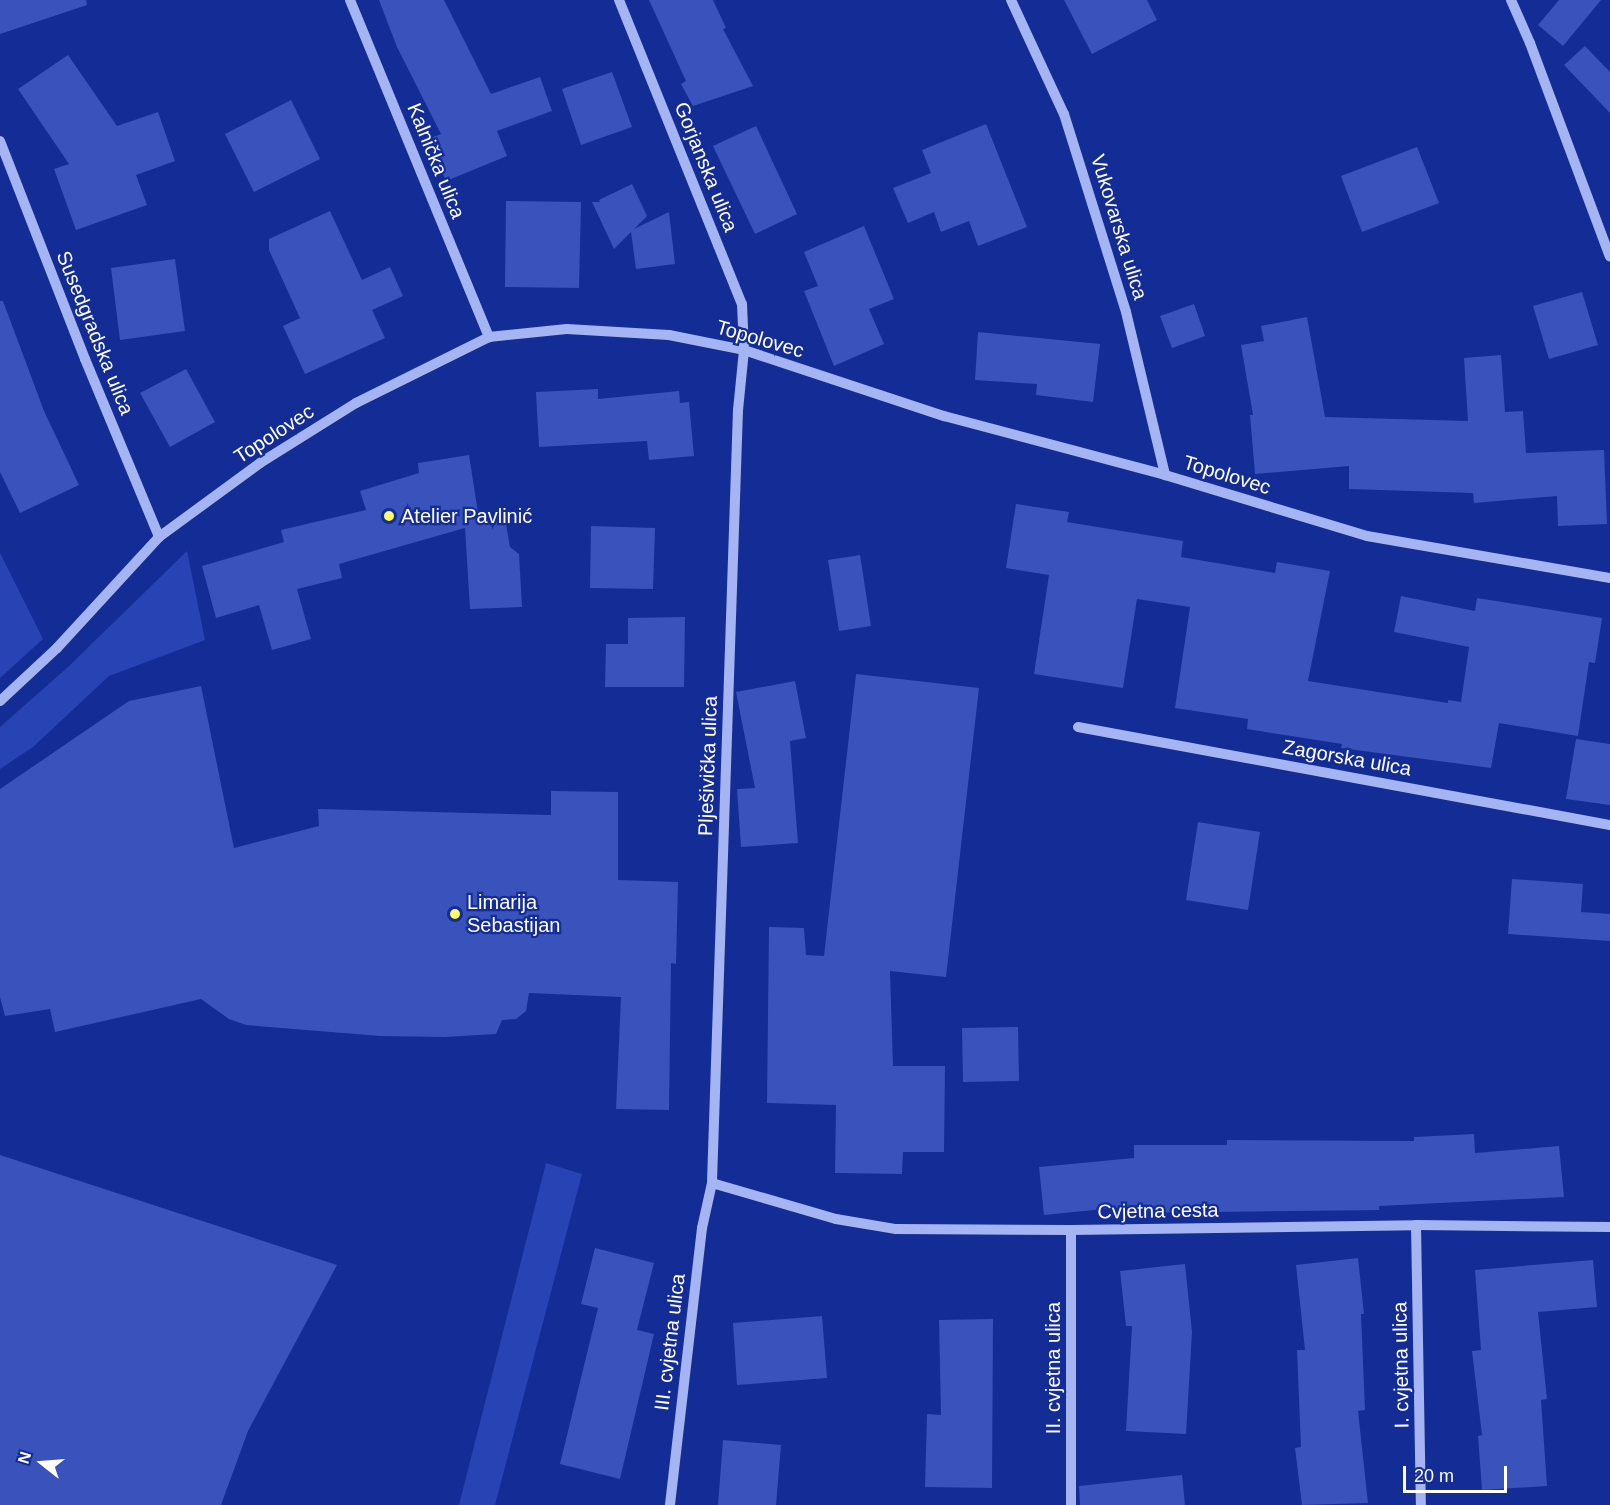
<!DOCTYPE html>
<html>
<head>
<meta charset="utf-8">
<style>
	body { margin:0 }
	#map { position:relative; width:1610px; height:1505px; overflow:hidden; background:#142c95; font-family:Helvetica,sans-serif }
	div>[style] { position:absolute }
	.green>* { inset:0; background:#2843b4 }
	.building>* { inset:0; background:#3952bc }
	.minor>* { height:10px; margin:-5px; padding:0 5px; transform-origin:5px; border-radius:5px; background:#a5b4f2 }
	.dots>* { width:16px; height:16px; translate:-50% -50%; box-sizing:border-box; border:3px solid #142c95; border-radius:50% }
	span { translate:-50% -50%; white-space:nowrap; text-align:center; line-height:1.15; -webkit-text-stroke:4.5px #142c95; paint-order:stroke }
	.street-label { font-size:20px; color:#fff }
	.poi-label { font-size:20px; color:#fff }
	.left { translate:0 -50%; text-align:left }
	.north { position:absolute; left:12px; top:1433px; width:60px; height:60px; -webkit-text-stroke:4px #142c95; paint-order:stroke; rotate:287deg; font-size:16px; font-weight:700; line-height:24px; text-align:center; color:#fff }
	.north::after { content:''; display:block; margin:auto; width:21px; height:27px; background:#fff; clip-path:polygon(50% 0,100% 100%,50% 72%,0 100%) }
	.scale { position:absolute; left:1403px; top:1466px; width:104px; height:27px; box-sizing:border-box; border:3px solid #fff; border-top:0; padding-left:8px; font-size:18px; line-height:21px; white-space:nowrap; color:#fff; -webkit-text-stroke:4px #142c95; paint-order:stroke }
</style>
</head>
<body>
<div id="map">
	<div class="green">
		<i style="clip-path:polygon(187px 551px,205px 640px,109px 676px,33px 747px,0 769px,0 727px,68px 667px)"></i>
		<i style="clip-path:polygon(0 553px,43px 639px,0 678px)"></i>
		<i style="clip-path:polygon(546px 1163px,582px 1174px,495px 1505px,459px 1505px)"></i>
	</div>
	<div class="building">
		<i style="clip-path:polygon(0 0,86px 0,87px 5px,0 34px)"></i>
		<i style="clip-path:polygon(379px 0,444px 0,491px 94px,540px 77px,552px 111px,497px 131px,507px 156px,446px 181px,428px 139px,441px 134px,397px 47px)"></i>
		<i style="clip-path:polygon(649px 0,713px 0,726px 28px,723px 29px,753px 86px,693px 106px,681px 84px,686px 81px)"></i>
		<i style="clip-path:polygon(1064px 0,1147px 0,1157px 20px,1092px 54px)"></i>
		<i style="clip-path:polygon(1559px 0,1601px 0,1563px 46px,1538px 25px)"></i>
		<i style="clip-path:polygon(1585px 46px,1610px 72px,1610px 113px,1564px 65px)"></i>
		<i style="clip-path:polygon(68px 55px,117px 126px,158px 112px,175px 161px,136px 175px,147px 205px,76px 230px,54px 169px,69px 164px,18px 89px)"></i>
		<i style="clip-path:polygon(612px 72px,632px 127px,581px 145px,562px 89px)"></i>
		<i style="clip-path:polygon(291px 100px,320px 159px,254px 192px,225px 134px)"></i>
		<i style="clip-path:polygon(986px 124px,1027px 227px,978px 246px,969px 221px,941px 232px,934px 212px,908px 223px,893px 188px,931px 173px,922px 150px)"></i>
		<i style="clip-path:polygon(756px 126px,797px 214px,755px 234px,713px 146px)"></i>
		<i style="clip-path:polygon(1417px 147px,1439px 203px,1362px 232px,1341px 176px)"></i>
		<i style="clip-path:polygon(632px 184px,647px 216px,634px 229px,669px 212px,675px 264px,636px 269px,631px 232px,614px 249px,592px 202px,600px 202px,599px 200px)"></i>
		<i style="clip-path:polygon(506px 201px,581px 202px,579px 288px,505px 287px)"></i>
		<i style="clip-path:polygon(330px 211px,362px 280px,390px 267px,403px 296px,372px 310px,385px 338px,305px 374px,283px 326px,300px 318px,269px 250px,269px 239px)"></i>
		<i style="clip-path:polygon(864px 226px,894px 299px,869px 309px,884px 344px,834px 366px,804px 291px,818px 286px,804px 252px)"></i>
		<i style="clip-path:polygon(175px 259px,185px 331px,120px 340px,111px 268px)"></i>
		<i style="clip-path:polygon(1582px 292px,1598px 345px,1549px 359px,1533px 306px)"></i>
		<i style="clip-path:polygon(0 301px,3px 301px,44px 411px,79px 485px,20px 513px,0 472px)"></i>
		<i style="clip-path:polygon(1194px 304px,1205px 336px,1172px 348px,1160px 316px)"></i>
		<i style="clip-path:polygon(1307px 317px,1325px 417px,1468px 421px,1464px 358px,1501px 355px,1505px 412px,1523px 411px,1526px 453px,1604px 450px,1607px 524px,1558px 526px,1557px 496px,1474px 503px,1473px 493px,1349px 489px,1349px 466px,1255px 474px,1250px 415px,1253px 415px,1241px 345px,1264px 341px,1261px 326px)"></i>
		<i style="clip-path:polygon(978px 332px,1100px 344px,1093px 402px,1036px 395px,1037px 384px,975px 380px)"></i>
		<i style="clip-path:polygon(186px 369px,215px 422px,170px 447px,140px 393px)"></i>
		<i style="clip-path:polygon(598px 389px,598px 399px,679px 391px,680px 403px,689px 402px,694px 456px,649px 460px,647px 441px,539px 447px,536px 392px)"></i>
		<i style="clip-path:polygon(469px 455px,479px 519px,504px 512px,510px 547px,519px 554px,522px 607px,470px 609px,465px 528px,339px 564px,342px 578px,297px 589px,311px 639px,272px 650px,259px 605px,216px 618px,202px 566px,284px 542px,281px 530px,366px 510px,360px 491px,419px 473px,418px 463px)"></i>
		<i style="clip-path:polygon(1016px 504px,1069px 512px,1067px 522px,1183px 541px,1181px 557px,1275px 573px,1277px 562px,1330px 571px,1308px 681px,1448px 703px,1448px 700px,1461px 702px,1469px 647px,1394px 632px,1401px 596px,1475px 611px,1477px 598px,1602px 618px,1595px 663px,1589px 662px,1578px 736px,1499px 723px,1491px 768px,1341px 748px,1342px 744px,1247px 729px,1248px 719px,1175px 708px,1190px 607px,1137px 599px,1123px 688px,1034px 674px,1049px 575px,1006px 568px)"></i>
		<i style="clip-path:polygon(591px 526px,655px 528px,653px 589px,590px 588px)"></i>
		<i style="clip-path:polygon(860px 555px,871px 626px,839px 631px,828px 560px)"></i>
		<i style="clip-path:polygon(685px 617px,684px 687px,605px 687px,606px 644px,628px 644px,628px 618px)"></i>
		<i style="clip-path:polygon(856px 674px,979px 688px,946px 977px,890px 971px,893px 1066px,945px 1066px,944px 1152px,903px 1152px,902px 1174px,835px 1173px,836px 1105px,767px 1103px,769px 927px,804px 928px,806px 955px,824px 956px)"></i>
		<i style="clip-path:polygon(795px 681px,806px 738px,790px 741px,798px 843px,741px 847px,737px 789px,755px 788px,736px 692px)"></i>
		<i style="clip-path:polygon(201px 686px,234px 848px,319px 826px,318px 809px,551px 815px,551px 791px,618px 792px,618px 880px,678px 882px,676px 964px,671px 963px,669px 1110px,616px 1109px,621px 997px,529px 993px,526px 1011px,516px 1019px,502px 1020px,496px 1034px,445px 1037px,380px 1036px,246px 1025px,229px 1019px,201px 999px,55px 1032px,50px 1009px,5px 1016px,0 997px,0 789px,129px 701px)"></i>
		<i style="clip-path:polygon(1576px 739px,1610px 744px,1610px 805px,1566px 799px)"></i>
		<i style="clip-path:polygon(1198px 822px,1260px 832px,1248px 910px,1186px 900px)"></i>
		<i style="clip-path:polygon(1512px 879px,1583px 884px,1581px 912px,1610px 914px,1610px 941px,1508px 934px)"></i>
		<i style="clip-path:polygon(1018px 1027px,1019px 1081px,963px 1082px,962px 1028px)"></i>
		<i style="clip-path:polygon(1474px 1134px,1475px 1153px,1559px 1146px,1564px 1197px,1379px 1206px,1379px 1210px,1134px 1213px,1134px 1206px,1044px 1215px,1039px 1167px,1134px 1158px,1134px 1145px,1227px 1145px,1227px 1140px,1414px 1141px,1414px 1137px)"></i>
		<i style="clip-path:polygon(0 1155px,337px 1265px,248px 1431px,221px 1505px,0 1505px)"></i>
		<i style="clip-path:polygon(595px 1248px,654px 1263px,637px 1330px,654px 1334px,620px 1479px,560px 1464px,598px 1308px,581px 1304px)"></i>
		<i style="clip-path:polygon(1358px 1258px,1364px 1314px,1361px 1314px,1365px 1410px,1358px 1411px,1368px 1503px,1302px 1505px,1295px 1448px,1301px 1447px,1297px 1350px,1305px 1350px,1296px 1265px)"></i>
		<i style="clip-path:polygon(1593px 1260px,1597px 1307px,1538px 1312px,1547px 1399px,1541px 1400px,1547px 1486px,1482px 1490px,1478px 1436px,1482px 1435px,1472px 1351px,1481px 1350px,1475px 1270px)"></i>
		<i style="clip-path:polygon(1185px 1264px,1192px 1332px,1186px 1434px,1126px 1431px,1132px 1326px,1126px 1326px,1120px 1271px)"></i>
		<i style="clip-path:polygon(822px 1316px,827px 1378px,737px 1385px,733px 1323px)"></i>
		<i style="clip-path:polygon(993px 1319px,992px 1488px,925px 1487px,927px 1414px,941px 1415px,939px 1320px)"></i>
		<i style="clip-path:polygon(723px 1440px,781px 1445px,776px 1505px,718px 1505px)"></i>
		<i style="clip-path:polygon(1182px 1475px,1185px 1505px,1080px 1505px,1079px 1486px)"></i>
	</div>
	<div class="minor">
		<i style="left:350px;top:0;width:365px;rotate:67.6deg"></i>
		<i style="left:619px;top:0;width:328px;rotate:68deg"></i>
		<i style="left:742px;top:304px;width:46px;rotate:87.5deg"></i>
		<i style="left:744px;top:350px;width:60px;rotate:95.7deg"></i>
		<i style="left:738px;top:410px;width:773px;rotate:91.93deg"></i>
		<i style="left:712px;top:1183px;width:46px;rotate:102.5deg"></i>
		<i style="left:702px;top:1228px;width:279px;rotate:96.6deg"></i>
		<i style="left:1011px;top:0;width:126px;rotate:65.1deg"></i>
		<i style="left:1064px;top:114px;width:207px;rotate:72.6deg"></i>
		<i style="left:1126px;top:312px;width:168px;rotate:76.5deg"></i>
		<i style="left:1511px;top:0;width:47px;rotate:66.2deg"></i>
		<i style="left:1530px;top:43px;width:228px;rotate:69.5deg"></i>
		<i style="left:0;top:141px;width:234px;rotate:68.7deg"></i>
		<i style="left:85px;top:359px;width:193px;rotate:67.4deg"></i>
		<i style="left:0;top:701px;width:78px;rotate:-42.9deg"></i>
		<i style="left:57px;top:648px;width:151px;rotate:-47.4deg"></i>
		<i style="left:159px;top:537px;width:125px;rotate:-36.2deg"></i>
		<i style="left:260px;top:463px;width:113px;rotate:-32deg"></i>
		<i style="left:356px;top:403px;width:148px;rotate:-26.4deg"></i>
		<i style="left:489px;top:337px;width:78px;rotate:-5.9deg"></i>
		<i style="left:567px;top:329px;width:102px;rotate:3.4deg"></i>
		<i style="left:669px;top:335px;width:76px;rotate:11.3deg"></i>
		<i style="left:744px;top:350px;width:211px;rotate:18.3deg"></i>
		<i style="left:944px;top:416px;width:229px;rotate:14.9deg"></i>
		<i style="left:1165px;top:475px;width:211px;rotate:16.8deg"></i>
		<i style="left:1367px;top:536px;width:247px;rotate:9.8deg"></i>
		<i style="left:1078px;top:727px;width:541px;rotate:10.44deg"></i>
		<i style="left:712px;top:1183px;width:129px;rotate:16.2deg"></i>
		<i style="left:836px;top:1219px;width:61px;rotate:9.5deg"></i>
		<i style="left:896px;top:1229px;width:175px;rotate:0.3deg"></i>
		<i style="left:1071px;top:1230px;width:345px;rotate:-0.8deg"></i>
		<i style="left:1416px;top:1225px;width:194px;rotate:0.6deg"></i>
		<i style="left:1416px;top:1225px;width:280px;rotate:89deg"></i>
		<i style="left:1071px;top:1505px;width:275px;rotate:-90deg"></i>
	</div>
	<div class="dots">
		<i style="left:389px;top:516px;background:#fff965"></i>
		<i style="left:455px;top:914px;background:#fff965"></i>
	</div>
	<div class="street-label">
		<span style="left:436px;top:161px;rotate:68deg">Kalnička ulica</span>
		<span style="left:706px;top:167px;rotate:68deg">Gorjanska ulica</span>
		<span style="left:1119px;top:227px;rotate:73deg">Vukovarska ulica</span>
		<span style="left:95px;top:333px;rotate:68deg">Susedgradska ulica</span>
		<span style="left:760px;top:339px;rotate:16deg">Topolovec</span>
		<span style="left:274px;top:434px;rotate:-33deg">Topolovec</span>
		<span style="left:1227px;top:475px;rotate:17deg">Topolovec</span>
		<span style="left:1347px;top:758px;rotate:10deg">Zagorska ulica</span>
		<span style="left:708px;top:766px;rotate:-88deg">Plješivička ulica</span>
		<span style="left:1158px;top:1211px;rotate:-1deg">Cvjetna cesta</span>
		<span style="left:670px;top:1342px;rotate:-83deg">III. cvjetna ulica</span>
		<span style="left:1401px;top:1365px;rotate:-91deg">I. cvjetna ulica</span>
		<span style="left:1053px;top:1368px;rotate:-90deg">II. cvjetna ulica</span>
	</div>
	<div class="poi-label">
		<span class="left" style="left:401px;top:516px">Atelier Pavlinić</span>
		<span class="left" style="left:467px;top:914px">Limarija<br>Sebastijan</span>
	</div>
	<div class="north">N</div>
	<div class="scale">20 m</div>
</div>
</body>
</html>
